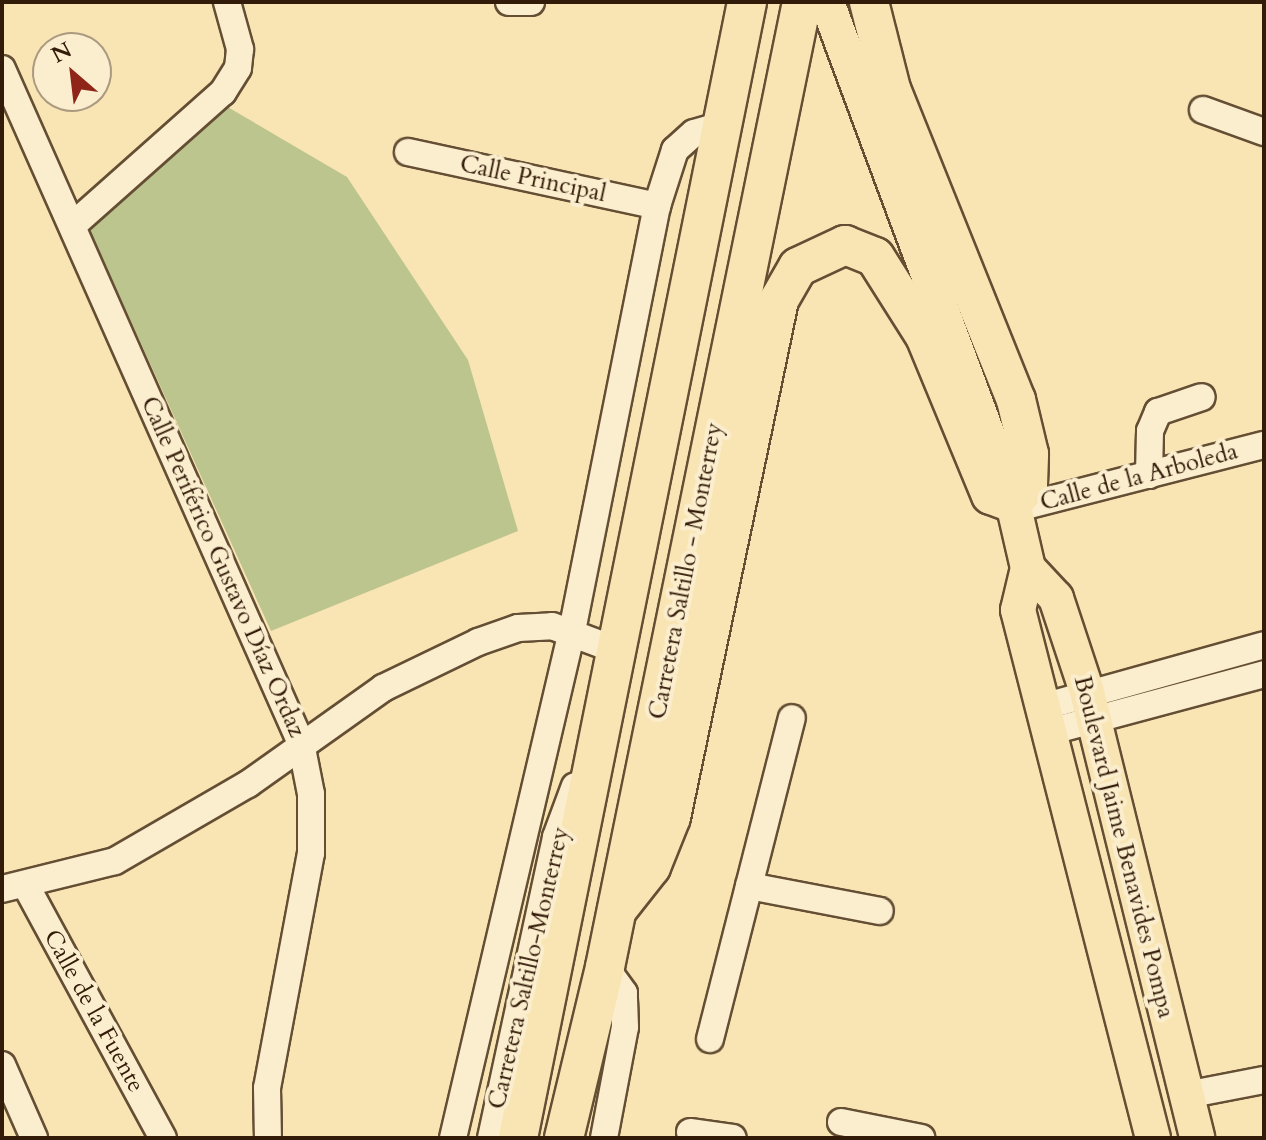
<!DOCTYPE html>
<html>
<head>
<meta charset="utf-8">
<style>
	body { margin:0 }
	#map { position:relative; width:1266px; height:1140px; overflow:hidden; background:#f9e5b4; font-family:Cardo,serif }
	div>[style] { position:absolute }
	.green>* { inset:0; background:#bdc58e }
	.roads { filter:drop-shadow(2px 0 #644e34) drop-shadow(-2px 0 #644e34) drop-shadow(0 2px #644e34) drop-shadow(0 -2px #644e34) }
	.minor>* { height:26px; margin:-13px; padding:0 13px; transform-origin:13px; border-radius:13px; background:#fbeece }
	.major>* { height:34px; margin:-17px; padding:0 17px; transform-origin:17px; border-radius:17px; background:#f9e5b4 }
	.highway>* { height:38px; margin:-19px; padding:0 19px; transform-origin:19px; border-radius:19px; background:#f9e5b4 }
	span { translate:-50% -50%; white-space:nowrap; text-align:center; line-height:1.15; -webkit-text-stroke:8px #fbeece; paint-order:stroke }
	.street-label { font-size:24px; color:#331b09 }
	.frame { position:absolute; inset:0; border:4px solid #331b09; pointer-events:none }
	.north { position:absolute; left:32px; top:32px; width:80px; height:80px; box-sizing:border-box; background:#fbeece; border:2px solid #ab9a7f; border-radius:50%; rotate:332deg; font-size:22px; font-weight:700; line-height:32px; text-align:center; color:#331b09 }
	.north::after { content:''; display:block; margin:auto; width:28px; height:36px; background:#8f2418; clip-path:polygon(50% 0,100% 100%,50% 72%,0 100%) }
</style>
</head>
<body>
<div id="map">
	<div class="green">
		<i style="clip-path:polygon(226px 106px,347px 177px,468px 360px,518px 531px,271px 631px,82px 213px)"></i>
	</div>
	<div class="roads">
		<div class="minor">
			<i style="left:509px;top:2px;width:22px"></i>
			<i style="left:2px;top:69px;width:737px;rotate:66.08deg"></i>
			<i style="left:301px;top:743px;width:52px;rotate:78.9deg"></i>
			<i style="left:311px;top:794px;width:59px;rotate:90deg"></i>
			<i style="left:311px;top:853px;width:239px;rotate:100.6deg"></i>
			<i style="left:267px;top:1088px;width:50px;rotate:88.9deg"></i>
			<i style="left:1203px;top:110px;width:65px;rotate:19.8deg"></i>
			<i style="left:408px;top:152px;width:255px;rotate:12.2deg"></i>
			<i style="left:73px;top:225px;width:200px;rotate:-41.6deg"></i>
			<i style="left:223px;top:92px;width:28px;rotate:-58deg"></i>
			<i style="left:238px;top:68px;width:19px;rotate:-84deg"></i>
			<i style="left:240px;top:49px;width:49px;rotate:-105.5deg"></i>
			<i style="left:1149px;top:475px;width:44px;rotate:-88.7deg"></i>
			<i style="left:1150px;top:431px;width:21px;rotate:-67deg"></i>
			<i style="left:1158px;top:412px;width:46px;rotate:-18.8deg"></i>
			<i style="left:1014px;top:509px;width:258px;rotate:-14.4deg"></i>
			<i style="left:1046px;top:706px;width:226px;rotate:-15.6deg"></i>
			<i style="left:1052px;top:731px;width:220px;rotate:-15deg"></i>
			<i style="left:25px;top:884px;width:289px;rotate:61.5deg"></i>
			<i style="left:749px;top:886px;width:133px;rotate:10.8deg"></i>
			<i style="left:2px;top:889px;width:116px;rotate:-13.9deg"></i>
			<i style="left:115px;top:861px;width:154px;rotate:-30.1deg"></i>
			<i style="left:248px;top:784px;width:166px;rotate:-35.4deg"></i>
			<i style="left:383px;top:688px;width:106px;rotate:-25.8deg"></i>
			<i style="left:478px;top:642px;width:42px;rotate:-19.3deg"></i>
			<i style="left:518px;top:628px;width:34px;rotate:-3deg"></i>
			<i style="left:552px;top:626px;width:68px;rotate:20.6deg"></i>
			<i style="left:710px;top:1039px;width:331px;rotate:-75.7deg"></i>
			<i style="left:2px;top:1065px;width:80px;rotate:66.3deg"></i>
			<i style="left:1186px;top:1095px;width:79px;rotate:-10.9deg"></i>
			<i style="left:841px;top:1122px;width:82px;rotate:11.3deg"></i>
			<i style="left:690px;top:1132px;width:43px;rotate:7.9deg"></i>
			<i style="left:453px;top:1138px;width:521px;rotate:-76.79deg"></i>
			<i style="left:572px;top:631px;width:433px;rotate:-78.7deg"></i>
			<i style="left:657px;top:206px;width:59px;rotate:-72.2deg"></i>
			<i style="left:675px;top:150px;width:25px;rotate:-42deg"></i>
			<i style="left:694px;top:133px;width:32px;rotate:-16deg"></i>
			<i style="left:491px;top:1138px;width:308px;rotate:-77.8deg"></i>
			<i style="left:556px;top:837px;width:54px;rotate:-69.6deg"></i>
			<i style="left:604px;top:1138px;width:113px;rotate:-79.3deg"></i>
			<i style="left:625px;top:1027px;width:34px;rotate:-92deg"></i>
			<i style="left:624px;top:993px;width:32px;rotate:-126deg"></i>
		</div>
		<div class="major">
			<i style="left:827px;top:2px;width:534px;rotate:69.63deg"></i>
			<i style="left:1013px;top:503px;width:67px;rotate:77deg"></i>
			<i style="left:1028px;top:568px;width:43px;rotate:103.4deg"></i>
			<i style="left:1018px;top:610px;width:545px;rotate:75.66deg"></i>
			<i style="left:1028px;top:568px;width:41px;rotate:47deg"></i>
			<i style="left:1056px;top:598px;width:99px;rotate:71.7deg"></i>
			<i style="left:1087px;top:692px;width:459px;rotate:76.1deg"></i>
		</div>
		<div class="highway">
			<i style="left:617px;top:910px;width:55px;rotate:-51.7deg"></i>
			<i style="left:651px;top:867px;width:54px;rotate:-68.2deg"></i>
			<i style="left:671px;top:817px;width:528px;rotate:-78.2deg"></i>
			<i style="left:779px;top:300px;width:38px;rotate:-60deg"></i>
			<i style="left:798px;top:267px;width:52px;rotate:-25.1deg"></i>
			<i style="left:845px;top:245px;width:32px;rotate:22deg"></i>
			<i style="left:875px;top:257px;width:93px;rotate:57.7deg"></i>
			<i style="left:925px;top:336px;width:172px;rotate:67.5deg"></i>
			<i style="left:991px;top:495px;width:23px;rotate:20deg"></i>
			<i style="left:1013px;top:503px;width:23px;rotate:-50deg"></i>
			<i style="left:1028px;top:485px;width:31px;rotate:-88deg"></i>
			<i style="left:1029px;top:454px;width:56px;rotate:-103.5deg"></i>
			<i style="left:1016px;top:400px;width:335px;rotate:-111.9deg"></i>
			<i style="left:891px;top:89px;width:90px;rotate:-104.2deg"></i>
			<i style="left:518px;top:1138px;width:1159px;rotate:-78.6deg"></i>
			<i style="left:564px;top:1138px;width:176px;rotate:-76.5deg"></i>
			<i style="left:605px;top:967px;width:985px;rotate:-78.46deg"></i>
		</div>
	</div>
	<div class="street-label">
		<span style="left:533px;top:179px;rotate:12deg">Calle Principal</span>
		<span style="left:1139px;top:477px;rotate:-15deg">Calle de la Arboleda</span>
		<span style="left:223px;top:567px;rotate:66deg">Calle Periférico Gustavo Díaz Ordaz</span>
		<span style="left:686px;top:571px;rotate:-79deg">Carretera Saltillo - Monterrey</span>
		<span style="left:1124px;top:847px;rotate:76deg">Boulevard Jaime Benavides Pompa</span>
		<span style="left:529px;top:968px;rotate:-77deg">Carretera Saltillo-Monterrey</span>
		<span style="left:94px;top:1011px;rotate:61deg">Calle de la Fuente</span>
	</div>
	<div class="frame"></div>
	<div class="north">N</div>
</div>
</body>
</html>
